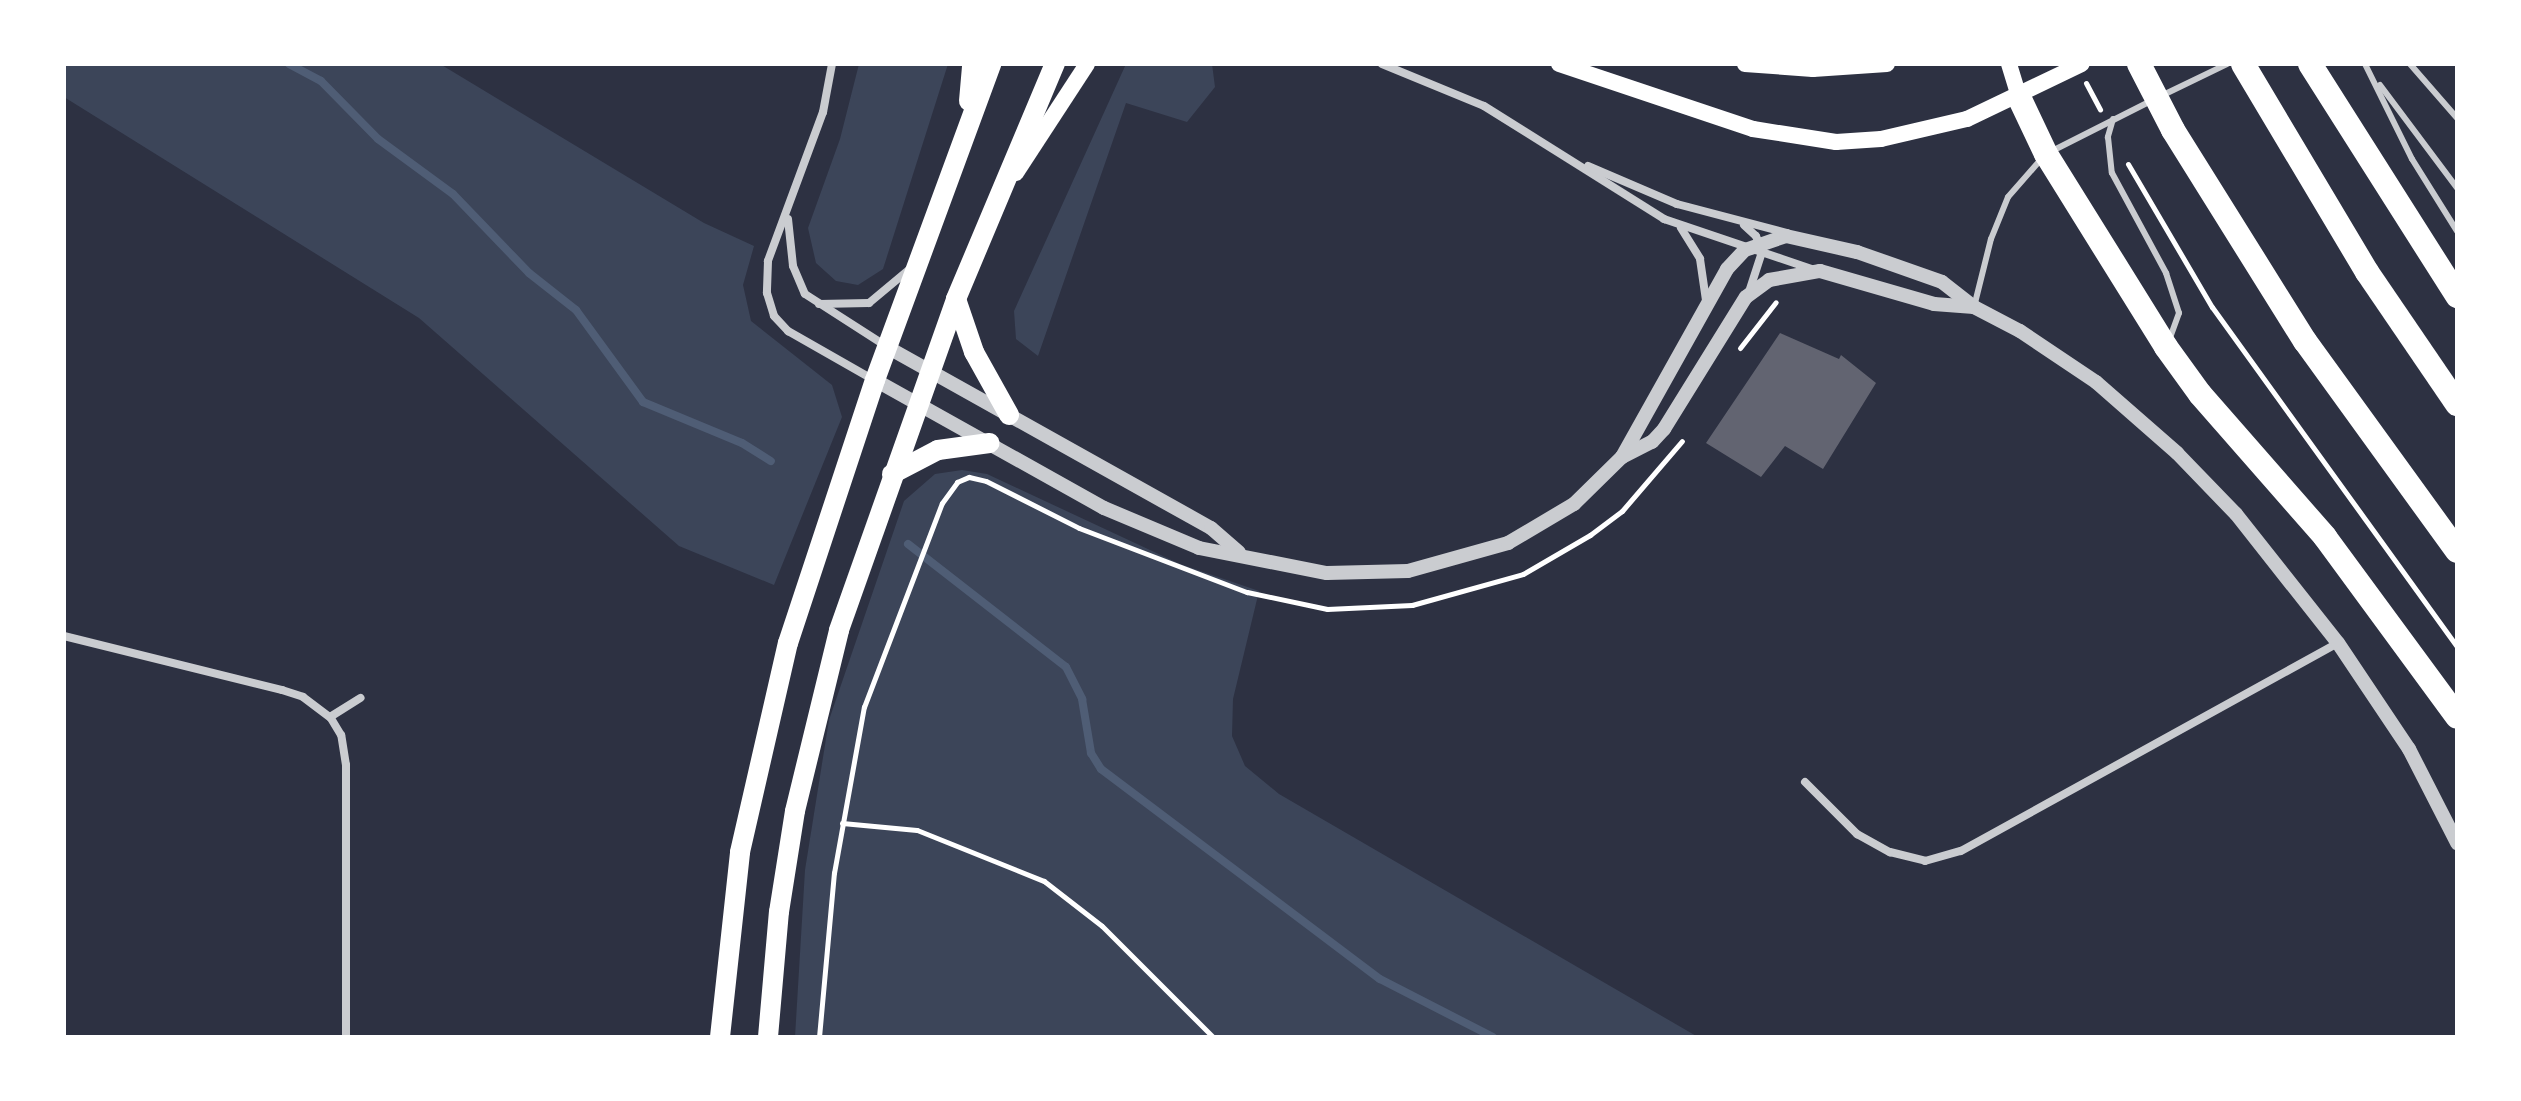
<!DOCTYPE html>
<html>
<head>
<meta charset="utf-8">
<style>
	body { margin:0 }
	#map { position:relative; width:2521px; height:1101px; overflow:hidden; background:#2d3142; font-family:Signika,sans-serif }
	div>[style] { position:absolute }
	.green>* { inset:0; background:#3c4559 }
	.stream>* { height:8px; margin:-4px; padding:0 4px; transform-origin:4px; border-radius:4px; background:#4f5d75 }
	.building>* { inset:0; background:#626471 }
	.path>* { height:5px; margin:-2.5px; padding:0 2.5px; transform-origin:2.5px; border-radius:2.5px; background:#fff }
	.service>* { height:6px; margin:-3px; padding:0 3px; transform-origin:3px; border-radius:3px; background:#caccd0 }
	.minor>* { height:8px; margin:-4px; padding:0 4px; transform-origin:4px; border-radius:4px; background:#caccd0 }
	.tertiary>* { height:14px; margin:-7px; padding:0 7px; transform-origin:7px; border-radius:7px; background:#caccd0 }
	.secondary>* { height:16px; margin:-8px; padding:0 8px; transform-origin:8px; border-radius:8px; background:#fff }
	.primary>* { height:20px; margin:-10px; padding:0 10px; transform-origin:10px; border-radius:10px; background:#fff }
	.motorway>* { height:24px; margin:-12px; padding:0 12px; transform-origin:12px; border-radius:12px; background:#fff }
	span { translate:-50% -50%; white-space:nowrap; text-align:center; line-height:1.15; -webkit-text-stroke:8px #fff; paint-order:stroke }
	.frame { position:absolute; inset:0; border:66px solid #fff; pointer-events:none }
</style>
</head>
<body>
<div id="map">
	<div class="green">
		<i style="clip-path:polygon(64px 64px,440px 64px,704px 223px,754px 246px,743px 285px,751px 321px,832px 385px,842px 417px,774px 585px,679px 546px,419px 318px,64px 97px)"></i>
		<i style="clip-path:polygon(859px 64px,948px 64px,883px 269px,858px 285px,836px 281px,816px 263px,808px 228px,840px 139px)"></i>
		<i style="clip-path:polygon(1126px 64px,1212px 64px,1215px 87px,1187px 122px,1126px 103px,1038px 356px,1016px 339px,1014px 311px)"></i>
		<i style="clip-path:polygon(962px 470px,987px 474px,1180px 564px,1259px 591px,1233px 699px,1232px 736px,1245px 766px,1279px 794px,1698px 1037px,795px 1037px,805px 870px,829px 720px,904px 501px,935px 474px)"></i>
	</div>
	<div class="stream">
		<i style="left:289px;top:64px;width:36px;rotate:28deg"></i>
		<i style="left:321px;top:81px;width:81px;rotate:45.5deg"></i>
		<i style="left:378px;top:139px;width:93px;rotate:36.3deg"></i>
		<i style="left:453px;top:194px;width:110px;rotate:46.1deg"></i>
		<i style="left:529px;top:273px;width:60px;rotate:38.2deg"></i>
		<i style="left:576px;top:310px;width:114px;rotate:53.9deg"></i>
		<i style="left:643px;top:402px;width:107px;rotate:22.5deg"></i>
		<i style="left:742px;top:443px;width:34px;rotate:32deg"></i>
		<i style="left:908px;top:544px;width:200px;rotate:37.9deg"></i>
		<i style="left:1066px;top:667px;width:36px;rotate:63deg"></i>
		<i style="left:1082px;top:699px;width:55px;rotate:80.5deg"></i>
		<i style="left:1091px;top:753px;width:19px;rotate:58deg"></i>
		<i style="left:1101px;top:769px;width:349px;rotate:37deg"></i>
		<i style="left:1380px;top:979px;width:127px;rotate:27.2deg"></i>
	</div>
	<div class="building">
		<i style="clip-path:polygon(1780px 333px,1839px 359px,1841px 355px,1876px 383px,1823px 469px,1785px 446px,1761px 477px,1706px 443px)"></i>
	</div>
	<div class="path">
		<i style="left:2086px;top:83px;width:30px;rotate:62deg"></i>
		<i style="left:2128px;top:164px;width:166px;rotate:59.6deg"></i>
		<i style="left:2212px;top:307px;width:419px;rotate:54.2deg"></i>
		<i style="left:1740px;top:348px;width:58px;rotate:-52deg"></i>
		<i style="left:842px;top:823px;width:75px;rotate:5.3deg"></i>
		<i style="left:917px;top:830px;width:137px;rotate:21.9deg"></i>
		<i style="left:1044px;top:881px;width:73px;rotate:37.8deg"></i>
		<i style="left:1102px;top:926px;width:157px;rotate:45deg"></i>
		<i style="left:819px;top:1037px;width:165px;rotate:-84.8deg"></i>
		<i style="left:834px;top:873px;width:169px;rotate:-79.8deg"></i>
		<i style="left:864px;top:707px;width:218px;rotate:-69.1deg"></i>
		<i style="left:942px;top:503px;width:26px;rotate:-54deg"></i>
		<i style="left:957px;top:482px;width:13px;rotate:-23deg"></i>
		<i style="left:969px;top:477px;width:17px;rotate:13deg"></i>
		<i style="left:986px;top:481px;width:104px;rotate:26.8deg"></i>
		<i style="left:1079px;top:528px;width:180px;rotate:20.9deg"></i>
		<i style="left:1247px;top:592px;width:82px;rotate:12deg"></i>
		<i style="left:1327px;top:609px;width:85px;rotate:-2.7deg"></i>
		<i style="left:1412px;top:605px;width:115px;rotate:-15.6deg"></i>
		<i style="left:1523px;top:574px;width:78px;rotate:-30.2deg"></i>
		<i style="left:1590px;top:535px;width:40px;rotate:-37deg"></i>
		<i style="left:1622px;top:511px;width:92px;rotate:-49.4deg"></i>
	</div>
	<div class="service">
		<i style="left:2365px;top:64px;width:106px;rotate:63.7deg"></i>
		<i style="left:2412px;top:159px;width:85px;rotate:58deg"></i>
		<i style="left:2410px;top:64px;width:72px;rotate:49deg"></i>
		<i style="left:2380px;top:85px;width:129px;rotate:53.2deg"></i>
		<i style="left:2163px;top:95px;width:71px;rotate:-25.8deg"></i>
		<i style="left:2113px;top:119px;width:19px;rotate:106deg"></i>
		<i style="left:2108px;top:137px;width:36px;rotate:84deg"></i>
		<i style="left:2112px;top:173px;width:114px;rotate:61.6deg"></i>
		<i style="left:2166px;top:273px;width:42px;rotate:72deg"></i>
		<i style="left:2179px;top:313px;width:30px;rotate:110deg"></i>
		<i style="left:2052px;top:151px;width:113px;rotate:-26.8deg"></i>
		<i style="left:1974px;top:307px;width:70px;rotate:-76deg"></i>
		<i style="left:1991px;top:239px;width:45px;rotate:-68deg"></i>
		<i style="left:2008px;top:197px;width:53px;rotate:-48.8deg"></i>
	</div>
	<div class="minor">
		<i style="left:832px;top:64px;width:49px;rotate:100.6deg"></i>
		<i style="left:823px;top:112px;width:159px;rotate:110.3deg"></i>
		<i style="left:768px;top:261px;width:32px;rotate:92deg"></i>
		<i style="left:767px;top:293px;width:24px;rotate:73deg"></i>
		<i style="left:774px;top:316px;width:21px;rotate:47deg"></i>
		<i style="left:788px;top:331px;width:99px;rotate:29.7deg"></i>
		<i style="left:1382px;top:64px;width:110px;rotate:22.4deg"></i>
		<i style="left:1484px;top:106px;width:213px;rotate:32.1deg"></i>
		<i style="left:1664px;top:219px;width:159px;rotate:18.7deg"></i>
		<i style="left:1588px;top:166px;width:97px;rotate:23.1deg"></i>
		<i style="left:1677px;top:204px;width:114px;rotate:14.8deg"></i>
		<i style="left:788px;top:219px;width:47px;rotate:83.9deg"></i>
		<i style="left:793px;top:266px;width:30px;rotate:67deg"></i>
		<i style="left:805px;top:294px;width:96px;rotate:32.7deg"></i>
		<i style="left:1744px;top:225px;width:16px;rotate:43deg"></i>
		<i style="left:1756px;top:236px;width:17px;rotate:69deg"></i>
		<i style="left:1762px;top:252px;width:40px;rotate:108deg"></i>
		<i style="left:1681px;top:228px;width:36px;rotate:58deg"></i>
		<i style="left:1700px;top:259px;width:41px;rotate:81.7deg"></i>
		<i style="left:819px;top:304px;width:50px;rotate:-1.1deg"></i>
		<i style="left:869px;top:303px;width:55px;rotate:-39.8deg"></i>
		<i style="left:64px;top:636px;width:225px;rotate:13.9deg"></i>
		<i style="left:282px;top:690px;width:22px;rotate:18deg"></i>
		<i style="left:303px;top:697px;width:34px;rotate:37deg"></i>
		<i style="left:1805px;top:782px;width:74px;rotate:45deg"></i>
		<i style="left:1857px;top:834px;width:38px;rotate:29deg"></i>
		<i style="left:1890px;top:852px;width:36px;rotate:14deg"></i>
		<i style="left:1925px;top:861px;width:37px;rotate:-16deg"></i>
		<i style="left:1961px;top:851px;width:431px;rotate:-28.9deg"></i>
		<i style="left:346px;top:1037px;width:272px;rotate:-90deg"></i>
		<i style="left:346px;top:765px;width:30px;rotate:-99deg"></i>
		<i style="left:341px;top:735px;width:21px;rotate:-121deg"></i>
		<i style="left:330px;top:717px;width:36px;rotate:-32deg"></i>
	</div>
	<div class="tertiary">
		<i style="left:887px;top:347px;width:371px;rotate:29.2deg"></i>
		<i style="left:1211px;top:528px;width:37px;rotate:41deg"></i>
		<i style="left:875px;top:380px;width:262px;rotate:29.2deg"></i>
		<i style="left:1104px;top:508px;width:103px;rotate:22.8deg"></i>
		<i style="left:1199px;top:548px;width:130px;rotate:11.1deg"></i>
		<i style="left:1327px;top:573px;width:81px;rotate:-1.4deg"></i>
		<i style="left:1408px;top:571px;width:104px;rotate:-15.6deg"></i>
		<i style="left:1508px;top:543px;width:77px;rotate:-30.6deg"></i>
		<i style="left:1574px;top:504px;width:67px;rotate:-44.4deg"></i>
		<i style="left:1622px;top:457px;width:215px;rotate:-60.8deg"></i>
		<i style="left:1727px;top:269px;width:26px;rotate:-47deg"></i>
		<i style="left:1745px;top:250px;width:43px;rotate:-18.9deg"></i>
		<i style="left:1786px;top:236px;width:73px;rotate:12.7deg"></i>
		<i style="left:1857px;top:252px;width:90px;rotate:19.4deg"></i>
		<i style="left:1942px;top:282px;width:41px;rotate:38deg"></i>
		<i style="left:1974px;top:307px;width:52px;rotate:27.6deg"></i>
		<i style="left:2020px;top:331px;width:92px;rotate:33.9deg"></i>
		<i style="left:2096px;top:382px;width:108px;rotate:41.2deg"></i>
		<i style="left:2177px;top:453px;width:85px;rotate:46deg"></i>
		<i style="left:2236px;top:514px;width:164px;rotate:51.7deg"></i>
		<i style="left:2338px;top:643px;width:128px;rotate:56.2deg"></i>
		<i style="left:2409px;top:749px;width:106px;rotate:62.9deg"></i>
		<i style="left:1622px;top:457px;width:34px;rotate:-27deg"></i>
		<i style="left:1652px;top:442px;width:18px;rotate:-47deg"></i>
		<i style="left:1664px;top:429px;width:155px;rotate:-58.2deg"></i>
		<i style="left:1746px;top:297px;width:29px;rotate:-36deg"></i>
		<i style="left:1769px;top:280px;width:52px;rotate:-10deg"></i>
		<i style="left:1820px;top:271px;width:119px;rotate:16.1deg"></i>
		<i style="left:1934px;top:304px;width:40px;rotate:4.3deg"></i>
	</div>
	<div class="secondary">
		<i style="left:1559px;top:64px;width:205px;rotate:18.5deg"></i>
		<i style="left:1753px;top:129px;width:84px;rotate:8.9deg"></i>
		<i style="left:1836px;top:142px;width:45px;rotate:-3.8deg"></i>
		<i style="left:1881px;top:139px;width:88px;rotate:-13.1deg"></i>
		<i style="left:1967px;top:119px;width:127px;rotate:-25.6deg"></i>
		<i style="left:1745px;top:64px;width:68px;rotate:4.2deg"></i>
		<i style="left:1813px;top:69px;width:74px;rotate:-3.9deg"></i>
		<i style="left:2009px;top:64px;width:34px;rotate:73deg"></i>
		<i style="left:1016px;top:173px;width:130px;rotate:-56.9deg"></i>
	</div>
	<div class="primary">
		<i style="left:969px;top:101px;width:37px;rotate:-85deg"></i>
		<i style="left:956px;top:299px;width:56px;rotate:71.2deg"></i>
		<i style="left:974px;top:352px;width:72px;rotate:60.9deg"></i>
		<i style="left:892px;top:474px;width:52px;rotate:-27.6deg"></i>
		<i style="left:938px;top:450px;width:52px;rotate:-7.7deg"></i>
		<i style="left:720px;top:1037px;width:186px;rotate:-83.8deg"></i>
		<i style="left:740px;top:852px;width:214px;rotate:-77.1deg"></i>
		<i style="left:788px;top:643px;width:277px;rotate:-71.7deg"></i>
		<i style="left:875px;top:380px;width:337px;rotate:-69.8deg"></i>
		<i style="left:768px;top:1037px;width:125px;rotate:-85deg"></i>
		<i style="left:779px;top:912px;width:102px;rotate:-81deg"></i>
		<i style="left:795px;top:811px;width:186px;rotate:-76.3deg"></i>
		<i style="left:839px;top:630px;width:351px;rotate:-70.5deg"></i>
		<i style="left:956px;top:299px;width:255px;rotate:-67.2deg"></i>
	</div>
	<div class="motorway">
		<i style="left:2139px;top:64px;width:74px;rotate:62.7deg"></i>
		<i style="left:2173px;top:130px;width:249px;rotate:58deg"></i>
		<i style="left:2305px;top:341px;width:259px;rotate:54.1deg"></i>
		<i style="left:2243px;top:64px;width:242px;rotate:59.2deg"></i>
		<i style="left:2367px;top:272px;width:160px;rotate:55.7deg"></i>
		<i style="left:2310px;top:64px;width:275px;rotate:57.6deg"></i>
		<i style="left:2019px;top:97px;width:63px;rotate:64.7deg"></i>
		<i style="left:2046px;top:154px;width:227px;rotate:58.1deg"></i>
		<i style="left:2166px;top:347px;width:58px;rotate:54.1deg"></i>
		<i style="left:2200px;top:394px;width:190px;rotate:48.8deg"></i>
		<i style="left:2325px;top:537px;width:223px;rotate:53.7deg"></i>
	</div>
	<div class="frame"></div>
</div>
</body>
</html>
